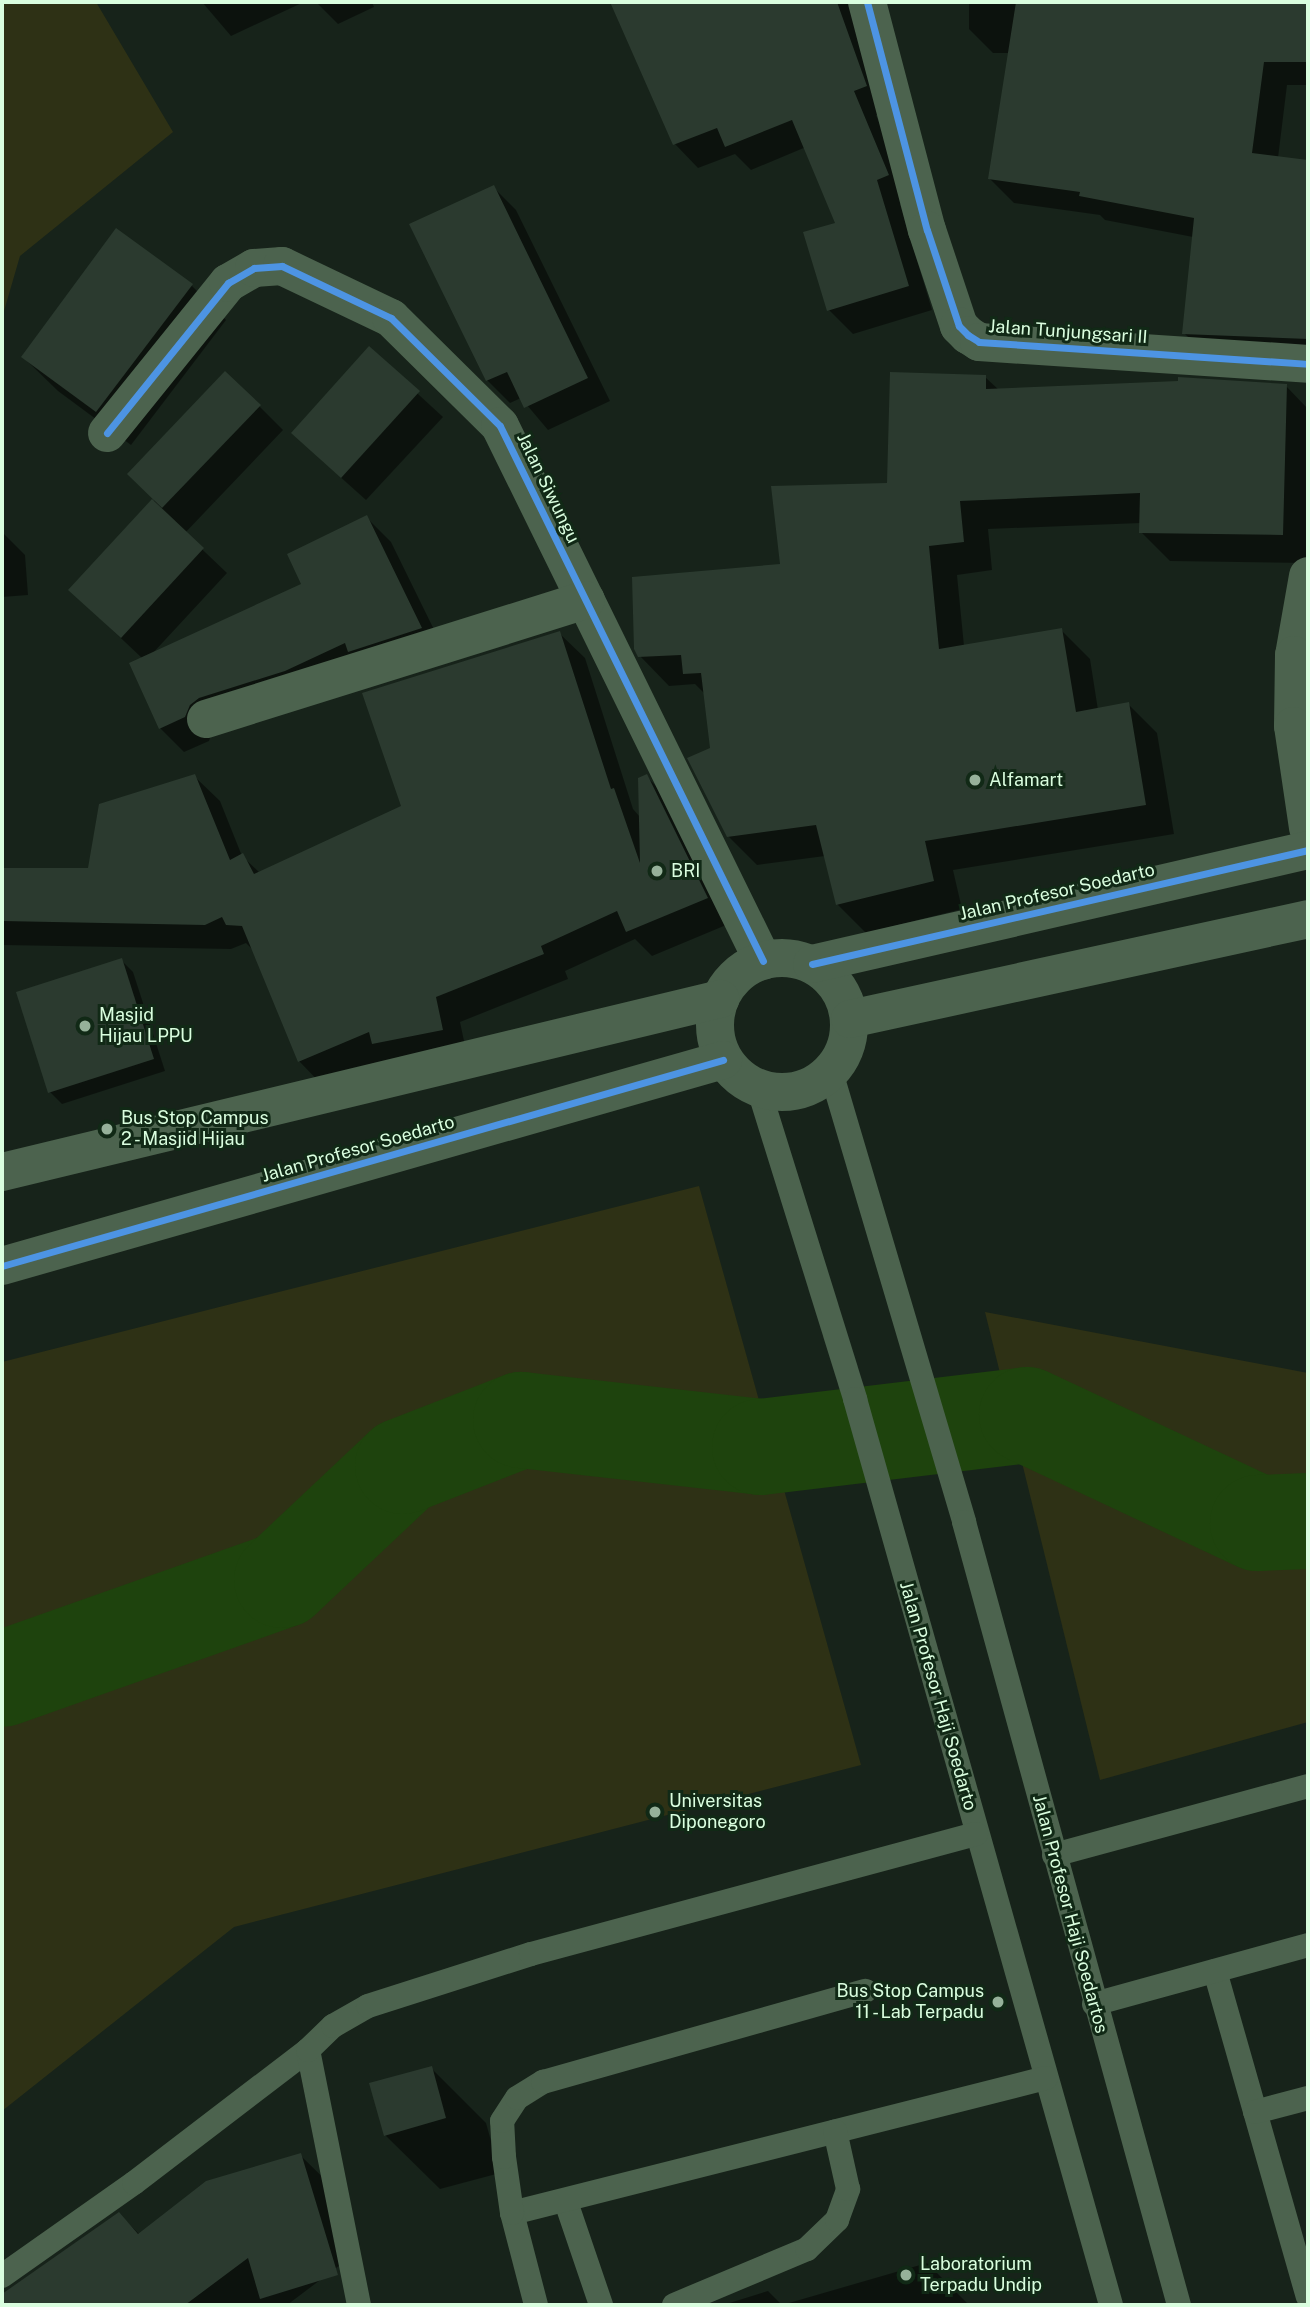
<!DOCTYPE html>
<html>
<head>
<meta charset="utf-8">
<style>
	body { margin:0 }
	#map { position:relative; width:1310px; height:2307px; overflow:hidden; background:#17231a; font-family:"Public Sans",sans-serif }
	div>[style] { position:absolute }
	.green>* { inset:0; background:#2e3115 }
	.shadow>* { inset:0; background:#0007 }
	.river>* { height:96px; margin:-48px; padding:0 48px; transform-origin:48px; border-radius:48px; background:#1e430d }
	.building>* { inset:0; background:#2b3a2f }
	.service>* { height:24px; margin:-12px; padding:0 12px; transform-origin:12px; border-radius:12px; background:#4c634e }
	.minor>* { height:38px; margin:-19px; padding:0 19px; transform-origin:19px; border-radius:19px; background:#4c634e }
	.tertiary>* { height:38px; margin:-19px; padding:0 19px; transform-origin:19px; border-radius:19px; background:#4c634e }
	.tertiary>.ring { margin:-19px; padding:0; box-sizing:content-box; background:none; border:38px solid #4c634e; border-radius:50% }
	.cycleway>* { height:7px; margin:-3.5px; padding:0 3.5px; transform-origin:3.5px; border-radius:3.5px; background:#4d94e3 }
	.dots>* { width:19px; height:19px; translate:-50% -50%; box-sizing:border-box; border:4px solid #112916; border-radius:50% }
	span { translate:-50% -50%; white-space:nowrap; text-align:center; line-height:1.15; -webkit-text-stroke:6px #112916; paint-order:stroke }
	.street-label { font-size:18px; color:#dafedf }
	.poi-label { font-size:18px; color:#dafedf }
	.left { translate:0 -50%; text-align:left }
	.right { translate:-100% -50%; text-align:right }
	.frame { position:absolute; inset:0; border:4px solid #dafedf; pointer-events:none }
</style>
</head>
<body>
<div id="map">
	<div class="green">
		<i style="clip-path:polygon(2px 2px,96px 2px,173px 132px,20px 256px,2px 318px)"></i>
		<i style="clip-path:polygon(699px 1186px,861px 1765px,234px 1927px,2px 2111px,2px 1362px)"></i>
		<i style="clip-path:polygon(985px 1312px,1308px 1373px,1308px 1722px,1100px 1780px)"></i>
	</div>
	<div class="shadow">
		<i style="clip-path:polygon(202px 2px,304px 2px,231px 36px)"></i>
		<i style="clip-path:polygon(316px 2px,372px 2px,374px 7px,338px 24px)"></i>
		<i style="clip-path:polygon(627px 2px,871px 2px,889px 110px,876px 115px,911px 199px,900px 204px,932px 310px,853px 334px,829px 310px,838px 224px,806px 147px,751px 170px,735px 154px,698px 168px,675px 144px,615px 7px)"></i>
		<i style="clip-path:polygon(969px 2px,1308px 2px,1308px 85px,1287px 85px,1278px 158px,1308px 162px,1308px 364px,1208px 357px,1184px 333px,1193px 237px,1105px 220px,1100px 215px,1014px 203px,990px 179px,1010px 53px,993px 53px,969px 29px)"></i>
		<i style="clip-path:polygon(493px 187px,516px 210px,610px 401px,548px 430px,521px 398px,510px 403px,487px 380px)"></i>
		<i style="clip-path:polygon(192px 286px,226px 320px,131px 445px,58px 391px,23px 357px)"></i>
		<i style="clip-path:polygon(369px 349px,443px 417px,366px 500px,318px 457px)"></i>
		<i style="clip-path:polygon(985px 377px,999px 390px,1286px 386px,1308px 409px,1308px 563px,1170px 561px,1141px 532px,1141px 523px,988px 529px,992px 570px,957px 575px,964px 646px,1061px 630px,1090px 659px,1098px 710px,1128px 704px,1157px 733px,1174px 834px,953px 870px,962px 909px,866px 933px,837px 904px,825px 856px,757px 865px,728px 836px,705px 694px,695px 684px,669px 686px,640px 656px,782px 566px,888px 485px)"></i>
		<i style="clip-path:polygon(259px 406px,283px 430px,185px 533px,227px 573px,152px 654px,304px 585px,367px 518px,391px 542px,445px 652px,213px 729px,209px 741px,184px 752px,160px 728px,143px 659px,70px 590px,155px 500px)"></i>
		<i style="clip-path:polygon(2px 532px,25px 555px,28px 595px,2px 597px)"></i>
		<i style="clip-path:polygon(559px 633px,585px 658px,633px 809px,640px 817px,646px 776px,672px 802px,731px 923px,652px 956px,635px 939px,565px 971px,568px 979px,460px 1022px,467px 1055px,324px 1087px,299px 1061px,253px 950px,246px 943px,231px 949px,2px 945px,2px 869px,90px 869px,194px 776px,220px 801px,242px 856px,260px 873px,403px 807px)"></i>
		<i style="clip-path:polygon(121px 960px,133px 972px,165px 1071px,62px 1104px,50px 1092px)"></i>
		<i style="clip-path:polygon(431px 2068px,486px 2123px,500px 2173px,440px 2189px,385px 2135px)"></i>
		<i style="clip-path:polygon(300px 2155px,344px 2198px,360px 2250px,287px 2305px,2px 2305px,2px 2301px,119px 2214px,140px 2235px)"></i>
		<i style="clip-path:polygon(927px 2263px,969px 2305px,723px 2305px,768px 2291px,782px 2305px)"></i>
	</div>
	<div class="river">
		<i style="left:2px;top:1679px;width:297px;rotate:-19.5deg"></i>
		<i style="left:282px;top:1580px;width:166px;rotate:-43.3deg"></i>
		<i style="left:403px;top:1466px;width:127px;rotate:-21.3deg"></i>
		<i style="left:521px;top:1420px;width:241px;rotate:6.4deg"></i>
		<i style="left:760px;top:1447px;width:269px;rotate:-6.8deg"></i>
		<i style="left:1027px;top:1415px;width:255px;rotate:25.1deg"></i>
		<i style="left:1258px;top:1523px;width:50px;rotate:-2.3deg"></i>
	</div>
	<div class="building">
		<i style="clip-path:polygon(610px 2px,837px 2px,867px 86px,854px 91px,889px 175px,877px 180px,909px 286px,827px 311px,803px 232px,835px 223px,792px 120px,725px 147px,717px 128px,673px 145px)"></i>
		<i style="clip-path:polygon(1016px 2px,1308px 2px,1308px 62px,1264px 62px,1252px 153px,1308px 160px,1308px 339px,1182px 334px,1194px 218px,1079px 196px,1080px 192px,988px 179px)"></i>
		<i style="clip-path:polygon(494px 185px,588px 378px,524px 408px,507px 372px,486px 381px,409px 224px)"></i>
		<i style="clip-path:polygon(116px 228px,193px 284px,96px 412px,21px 357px)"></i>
		<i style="clip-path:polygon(369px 346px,420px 391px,341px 478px,291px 433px)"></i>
		<i style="clip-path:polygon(225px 371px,261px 405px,162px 508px,127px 474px)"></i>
		<i style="clip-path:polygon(890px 372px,986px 375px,986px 389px,1178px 381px,1178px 377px,1287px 384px,1283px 535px,1139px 533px,1140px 493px,960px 501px,964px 542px,929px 546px,939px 649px,1062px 628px,1076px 712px,1129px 702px,1146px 805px,925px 841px,934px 881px,836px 905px,816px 825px,727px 837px,687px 758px,710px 748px,701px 673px,683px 674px,681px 655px,638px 657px,634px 649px,632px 577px,780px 564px,771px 486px,887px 483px)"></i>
		<i style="clip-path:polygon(152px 499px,204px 548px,121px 638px,68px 590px)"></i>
		<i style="clip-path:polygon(367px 515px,422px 628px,348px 652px,345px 643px,285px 671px,199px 698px,190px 705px,185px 717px,159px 729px,129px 663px,301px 584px,287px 554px)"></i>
		<i style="clip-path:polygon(560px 631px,611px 789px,614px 788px,640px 863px,638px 778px,647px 774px,708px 898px,626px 932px,617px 911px,541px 946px,544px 954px,436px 997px,443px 1030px,372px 1044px,369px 1032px,298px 1062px,242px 926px,226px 925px,222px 917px,205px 925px,2px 921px,2px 868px,88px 868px,99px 804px,195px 774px,230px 860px,243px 853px,254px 874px,401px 806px,362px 693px)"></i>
		<i style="clip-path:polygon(122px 958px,154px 1059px,48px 1093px,16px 992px)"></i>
		<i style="clip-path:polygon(432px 2066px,446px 2118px,384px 2136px,369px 2083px)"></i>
		<i style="clip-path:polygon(301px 2153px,338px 2275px,260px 2299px,248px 2258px,185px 2305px,2px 2305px,2px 2294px,119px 2212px,138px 2234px,206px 2181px)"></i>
	</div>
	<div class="service">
		<i style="left:831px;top:1072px;width:469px;rotate:73.5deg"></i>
		<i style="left:964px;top:1522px;width:812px;rotate:74.65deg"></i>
		<i style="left:759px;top:1090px;width:324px;rotate:72.7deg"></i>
		<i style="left:855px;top:1399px;width:941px;rotate:74.22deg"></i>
		<i style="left:1054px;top:1855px;width:263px;rotate:-15.2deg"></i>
		<i style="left:1215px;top:1971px;width:339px;rotate:74.1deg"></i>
		<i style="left:1094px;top:2004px;width:222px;rotate:-15.4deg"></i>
		<i style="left:1255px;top:2112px;width:55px;rotate:-14.8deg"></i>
		<i style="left:566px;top:2202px;width:109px;rotate:71.2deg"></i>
		<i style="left:512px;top:2213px;width:551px;rotate:-14.19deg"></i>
		<i style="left:2px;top:2276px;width:161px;rotate:-35.2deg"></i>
		<i style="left:134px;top:2183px;width:219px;rotate:-37.4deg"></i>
		<i style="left:359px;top:2305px;width:260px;rotate:-101.3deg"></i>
		<i style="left:308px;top:2050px;width:35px;rotate:-44deg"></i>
		<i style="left:333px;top:2026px;width:40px;rotate:-29.7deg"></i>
		<i style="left:368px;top:2006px;width:171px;rotate:-17.7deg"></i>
		<i style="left:531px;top:1954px;width:461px;rotate:-15.1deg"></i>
		<i style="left:536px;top:2305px;width:95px;rotate:-104.6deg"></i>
		<i style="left:512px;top:2213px;width:57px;rotate:-98.1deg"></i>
		<i style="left:504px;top:2157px;width:36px;rotate:-93deg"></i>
		<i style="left:502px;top:2121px;width:27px;rotate:-57deg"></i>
		<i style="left:517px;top:2098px;width:31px;rotate:-32deg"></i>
		<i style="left:543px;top:2082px;width:335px;rotate:-15.8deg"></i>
		<i style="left:674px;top:2305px;width:144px;rotate:-22.8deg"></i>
		<i style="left:807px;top:2249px;width:42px;rotate:-44deg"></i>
		<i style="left:837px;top:2220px;width:33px;rotate:-70deg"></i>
		<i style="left:848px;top:2189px;width:59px;rotate:-102.6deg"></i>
	</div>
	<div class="minor">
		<i style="left:867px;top:2px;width:236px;rotate:75.3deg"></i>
		<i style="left:927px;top:230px;width:101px;rotate:71.6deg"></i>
		<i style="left:959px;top:326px;width:13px;rotate:45deg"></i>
		<i style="left:968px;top:335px;width:13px;rotate:32deg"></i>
		<i style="left:979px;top:342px;width:330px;rotate:3.8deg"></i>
		<i style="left:107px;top:433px;width:193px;rotate:-51.1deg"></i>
		<i style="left:228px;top:283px;width:30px;rotate:-30deg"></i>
		<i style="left:254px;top:268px;width:28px;rotate:-4deg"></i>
		<i style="left:282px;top:266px;width:121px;rotate:25.5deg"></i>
		<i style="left:391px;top:318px;width:153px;rotate:44.7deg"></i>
		<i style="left:500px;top:426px;width:596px;rotate:63.82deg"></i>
		<i style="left:1308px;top:576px;width:80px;rotate:100deg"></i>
		<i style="left:1294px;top:655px;width:71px;rotate:90.8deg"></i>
		<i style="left:1293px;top:726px;width:103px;rotate:81.6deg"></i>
		<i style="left:206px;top:719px;width:398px;rotate:-17.4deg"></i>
	</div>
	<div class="tertiary">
		<i class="ring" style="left:715px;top:958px;width:96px;height:96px"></i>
		<i style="left:812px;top:964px;width:509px;rotate:-12.94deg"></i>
		<i style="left:850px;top:1019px;width:469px;rotate:-12.3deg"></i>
		<i style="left:2px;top:1172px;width:739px;rotate:-13.55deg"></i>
		<i style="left:2px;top:1266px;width:750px;rotate:-15.95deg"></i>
	</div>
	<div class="cycleway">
		<i style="left:867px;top:2px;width:236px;rotate:75.3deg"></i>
		<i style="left:927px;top:230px;width:101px;rotate:71.6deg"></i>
		<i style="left:959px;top:326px;width:13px;rotate:45deg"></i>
		<i style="left:968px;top:335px;width:13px;rotate:32deg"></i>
		<i style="left:979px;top:342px;width:330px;rotate:3.8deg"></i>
		<i style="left:107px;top:433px;width:193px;rotate:-51.1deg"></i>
		<i style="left:228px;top:283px;width:30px;rotate:-30deg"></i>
		<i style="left:254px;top:268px;width:28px;rotate:-4deg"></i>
		<i style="left:282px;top:266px;width:121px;rotate:25.5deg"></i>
		<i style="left:391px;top:318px;width:153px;rotate:44.7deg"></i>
		<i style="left:500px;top:426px;width:596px;rotate:63.82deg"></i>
		<i style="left:812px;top:964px;width:509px;rotate:-12.94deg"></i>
		<i style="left:2px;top:1266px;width:750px;rotate:-15.95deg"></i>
	</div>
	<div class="dots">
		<i style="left:975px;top:780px;background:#96b19a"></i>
		<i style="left:657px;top:871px;background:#96b19a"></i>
		<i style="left:85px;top:1026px;background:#96b19a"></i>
		<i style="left:107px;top:1129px;background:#96b19a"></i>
		<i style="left:655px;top:1812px;background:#96b19a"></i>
		<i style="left:998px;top:2002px;background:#96b19a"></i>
		<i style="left:906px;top:2275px;background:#96b19a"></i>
	</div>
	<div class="street-label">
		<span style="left:1068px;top:332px;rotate:4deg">Jalan Tunjungsari II</span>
		<span style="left:548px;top:488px;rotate:64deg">Jalan Siwungu</span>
		<span style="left:1057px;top:892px;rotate:-13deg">Jalan Profesor Soedarto</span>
		<span style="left:358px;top:1149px;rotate:-16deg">Jalan Profesor Soedarto</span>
		<span style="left:938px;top:1696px;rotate:74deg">Jalan Profesor Haji Soedarto</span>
		<span style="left:1070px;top:1914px;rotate:75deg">Jalan Profesor Haji Soedartos</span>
	</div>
	<div class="poi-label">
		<span class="left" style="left:989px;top:780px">Alfamart</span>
		<span class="left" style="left:671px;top:871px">BRI</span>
		<span class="left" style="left:99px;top:1026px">Masjid<br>Hijau LPPU</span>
		<span class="left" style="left:121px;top:1129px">Bus Stop Campus<br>2 - Masjid Hijau</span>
		<span class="left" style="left:669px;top:1812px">Universitas<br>Diponegoro</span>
		<span class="right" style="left:984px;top:2002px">Bus Stop Campus<br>11 - Lab Terpadu</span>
		<span class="left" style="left:920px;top:2275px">Laboratorium<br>Terpadu Undip</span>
	</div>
	<div class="frame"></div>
</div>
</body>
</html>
